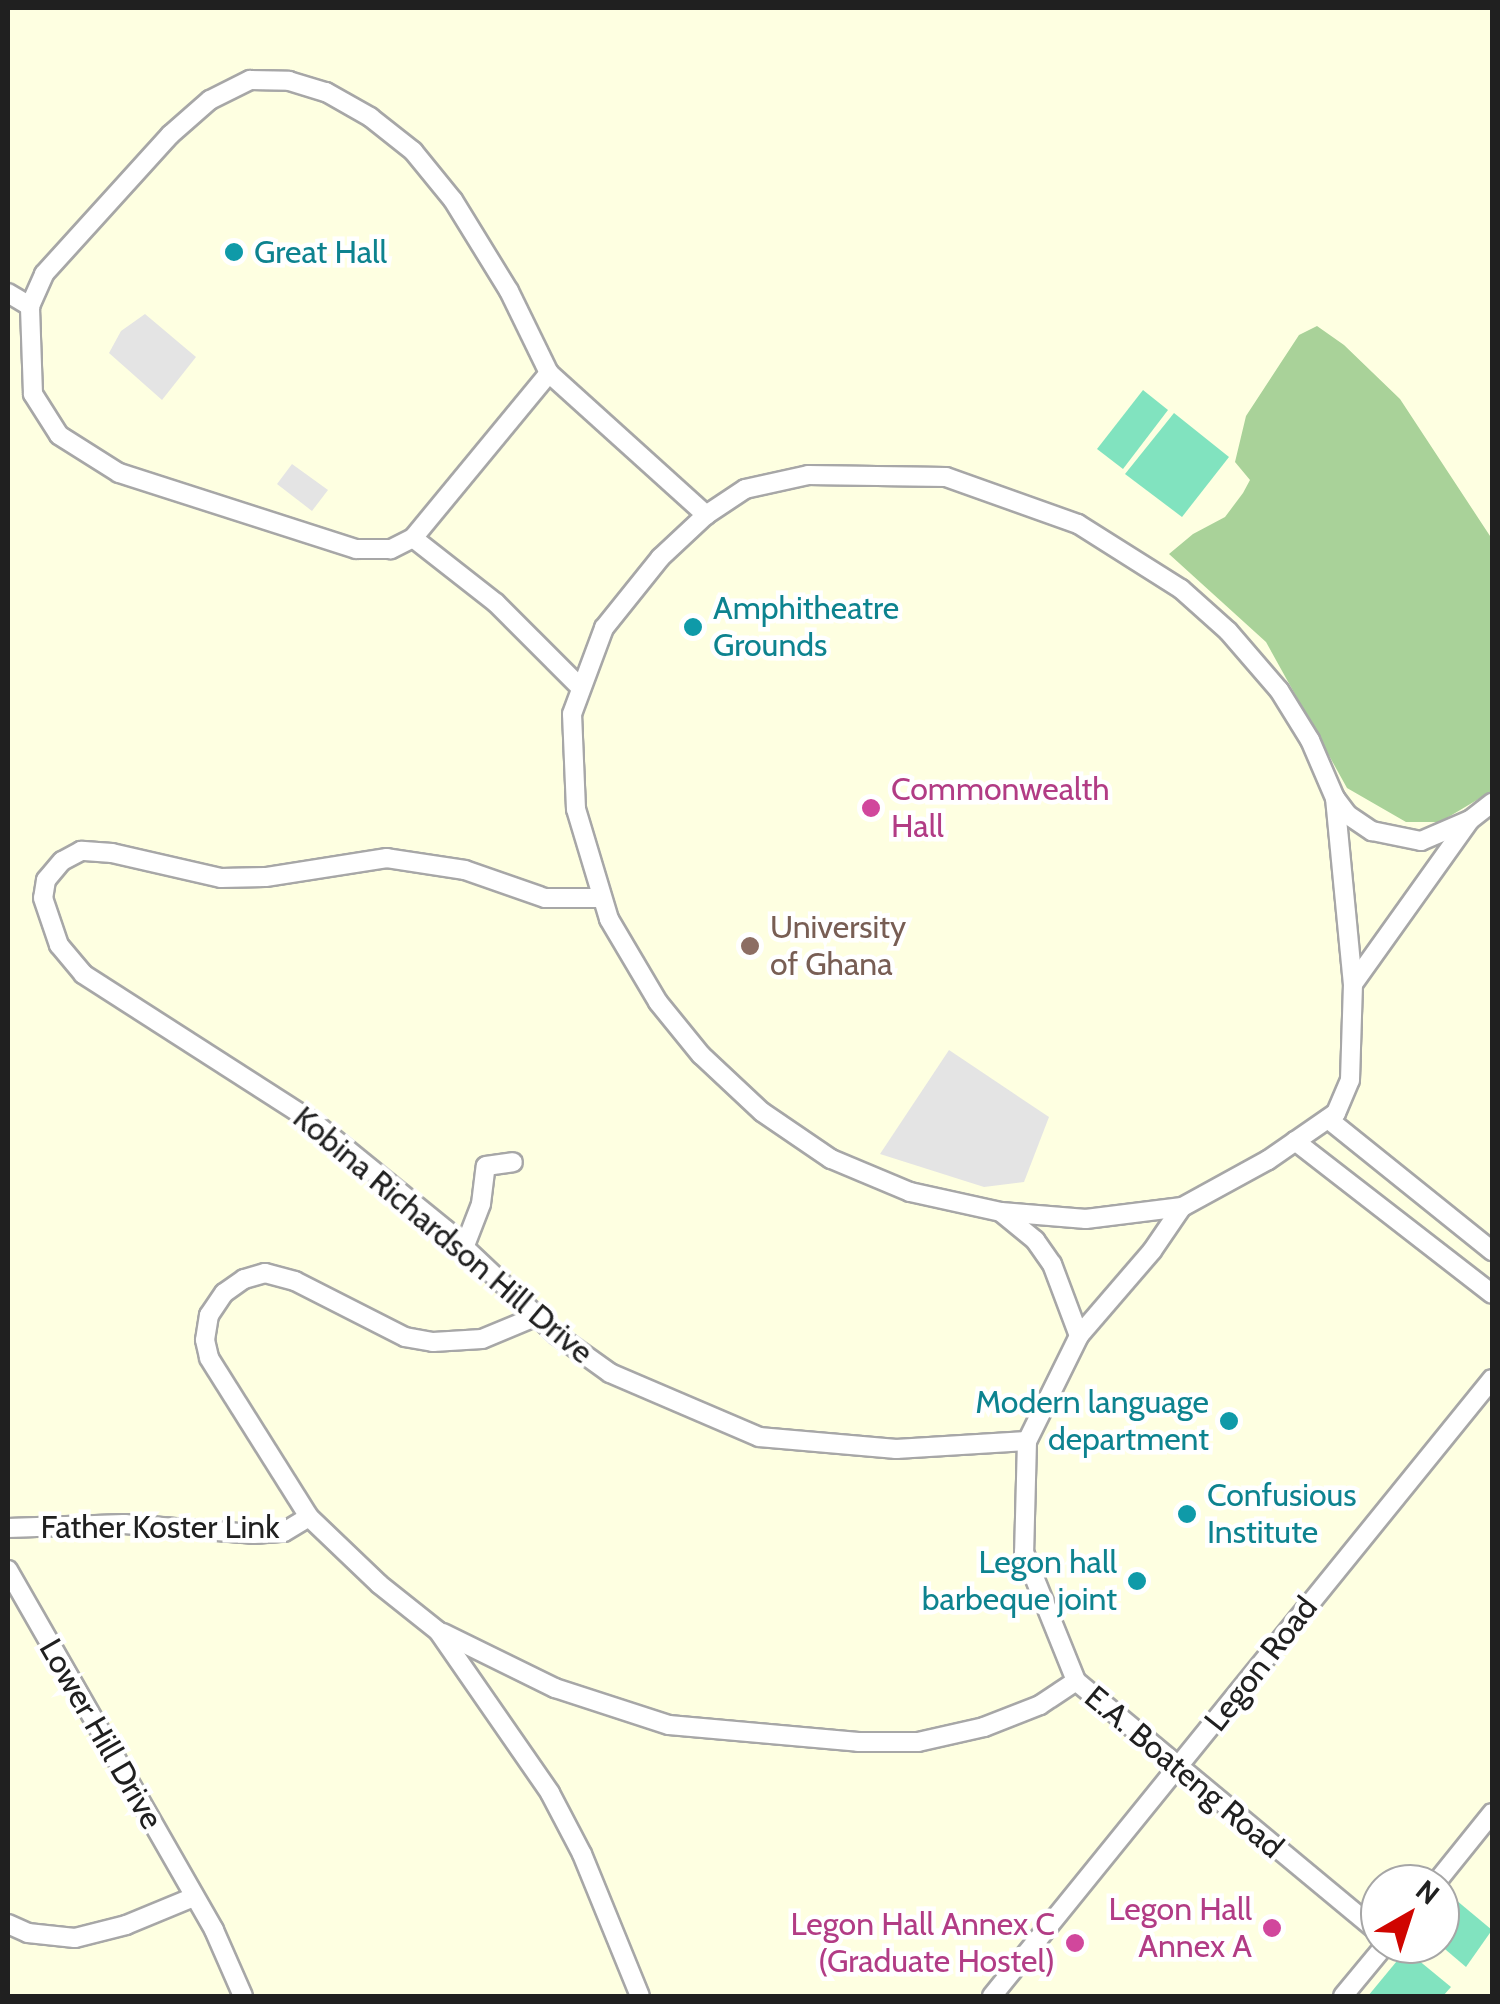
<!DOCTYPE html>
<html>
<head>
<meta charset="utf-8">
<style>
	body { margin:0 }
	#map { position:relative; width:1500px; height:2004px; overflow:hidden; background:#f1eee6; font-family:Cabin,sans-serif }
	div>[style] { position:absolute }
	.education>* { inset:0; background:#feffe1 }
	.forest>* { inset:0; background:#a9d299 }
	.pitch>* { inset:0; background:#81e3bf }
	.parking>* { inset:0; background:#e4e4e4 }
	.roads { filter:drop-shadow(2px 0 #a7a7a7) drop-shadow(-2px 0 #a7a7a7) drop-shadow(0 2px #a7a7a7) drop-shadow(0 -2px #a7a7a7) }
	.minor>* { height:18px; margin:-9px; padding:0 9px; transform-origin:9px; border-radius:9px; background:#fff }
	.dots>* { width:28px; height:28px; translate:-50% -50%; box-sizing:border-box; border:5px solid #fff; border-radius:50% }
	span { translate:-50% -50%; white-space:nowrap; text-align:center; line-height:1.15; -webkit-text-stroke:9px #fff; paint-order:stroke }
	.culture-label { font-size:32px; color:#0d838f }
	.left { translate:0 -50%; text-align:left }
	.right { translate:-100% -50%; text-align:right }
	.hotel-label { font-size:32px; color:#b23c85 }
	.education-label { font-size:32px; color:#785e54 }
	.street-label { font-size:32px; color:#202020 }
	.frame { position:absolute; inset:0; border:10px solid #202020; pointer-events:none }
	.north { position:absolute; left:1360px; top:1864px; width:100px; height:100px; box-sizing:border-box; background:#fff; border:2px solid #a6a6a6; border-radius:50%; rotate:39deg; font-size:28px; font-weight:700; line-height:40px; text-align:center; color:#202020 }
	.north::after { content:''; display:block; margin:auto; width:35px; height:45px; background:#d00500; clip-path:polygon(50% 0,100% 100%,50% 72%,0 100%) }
</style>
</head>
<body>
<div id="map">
	<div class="education">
		<i style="clip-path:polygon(evenodd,8px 8px,1492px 8px,1492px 1996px,8px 1996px,8px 8px,1380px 1884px,1440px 1884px,1440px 1944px,1380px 1944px,1380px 1884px)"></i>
	</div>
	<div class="forest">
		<i style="clip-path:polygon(1317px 326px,1344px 345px,1400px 399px,1492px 539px,1492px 791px,1440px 822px,1406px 822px,1347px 788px,1266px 642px,1169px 554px,1193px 534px,1225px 517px,1243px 493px,1250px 480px,1235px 462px,1246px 416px,1299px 335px)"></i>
	</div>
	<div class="pitch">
		<i style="clip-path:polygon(1143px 390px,1168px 410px,1123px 469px,1097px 449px)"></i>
		<i style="clip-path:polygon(1174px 413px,1229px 457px,1182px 517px,1125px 474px)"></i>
		<i style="clip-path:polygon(1450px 1895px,1492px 1930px,1466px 1967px,1439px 1944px,1440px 1908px)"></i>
		<i style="clip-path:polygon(1406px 1950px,1451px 1987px,1443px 1996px,1368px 1996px)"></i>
	</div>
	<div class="parking">
		<i style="clip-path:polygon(145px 314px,196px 357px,162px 400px,109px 353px,121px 331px)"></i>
		<i style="clip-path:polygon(292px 464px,328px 490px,312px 511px,277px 484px)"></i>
		<i style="clip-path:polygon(949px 1050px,1049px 1117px,1024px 1182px,984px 1187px,880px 1154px)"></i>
	</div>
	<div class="roads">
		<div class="minor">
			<i style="left:8px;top:293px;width:26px;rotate:31deg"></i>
			<i style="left:413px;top:538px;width:214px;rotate:-50.5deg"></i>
			<i style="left:580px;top:687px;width:119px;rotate:-135deg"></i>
			<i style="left:496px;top:603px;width:105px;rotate:-141.9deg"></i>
			<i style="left:413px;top:538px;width:25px;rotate:153deg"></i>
			<i style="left:391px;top:549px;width:35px;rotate:180deg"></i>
			<i style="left:356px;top:549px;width:249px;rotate:-162.2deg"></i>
			<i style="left:119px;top:473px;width:71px;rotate:-147.7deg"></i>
			<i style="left:59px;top:435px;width:49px;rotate:-122.4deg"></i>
			<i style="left:33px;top:394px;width:88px;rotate:-92deg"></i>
			<i style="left:30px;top:306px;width:35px;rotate:-66deg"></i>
			<i style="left:44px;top:274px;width:188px;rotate:-47.8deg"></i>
			<i style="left:170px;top:135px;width:53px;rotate:-41.2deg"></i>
			<i style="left:210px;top:100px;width:45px;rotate:-26.6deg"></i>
			<i style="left:250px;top:80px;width:39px;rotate:1deg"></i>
			<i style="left:289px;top:81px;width:39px;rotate:17deg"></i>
			<i style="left:326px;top:92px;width:51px;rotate:29.6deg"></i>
			<i style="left:370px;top:117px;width:55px;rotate:38.3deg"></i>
			<i style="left:413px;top:151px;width:63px;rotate:50.8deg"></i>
			<i style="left:453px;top:200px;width:107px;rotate:58.4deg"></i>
			<i style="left:509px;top:291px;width:91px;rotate:64deg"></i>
			<i style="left:549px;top:373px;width:212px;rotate:42.1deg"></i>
			<i style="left:1335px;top:798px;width:187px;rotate:84.5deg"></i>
			<i style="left:1353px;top:984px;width:96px;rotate:91.8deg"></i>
			<i style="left:1350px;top:1080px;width:36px;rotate:113deg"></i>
			<i style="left:1336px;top:1113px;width:83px;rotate:145.3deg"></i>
			<i style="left:1268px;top:1160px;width:98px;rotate:151.3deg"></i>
			<i style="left:1182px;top:1207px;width:97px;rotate:172.9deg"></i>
			<i style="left:1086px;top:1219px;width:85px;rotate:-175.3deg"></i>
			<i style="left:1001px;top:1212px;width:93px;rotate:-167.6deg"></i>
			<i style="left:910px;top:1192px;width:86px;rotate:-157.3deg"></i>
			<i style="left:831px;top:1159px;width:83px;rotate:-145.7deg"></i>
			<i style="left:762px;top:1112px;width:83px;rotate:-136.9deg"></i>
			<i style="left:701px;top:1055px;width:68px;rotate:-129.1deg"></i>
			<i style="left:658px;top:1002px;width:96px;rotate:-120.6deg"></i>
			<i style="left:609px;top:919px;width:115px;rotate:-106.7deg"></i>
			<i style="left:576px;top:809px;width:95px;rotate:-92.4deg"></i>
			<i style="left:572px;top:714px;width:92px;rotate:-69.6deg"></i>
			<i style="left:604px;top:628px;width:90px;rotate:-51.3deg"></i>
			<i style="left:660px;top:558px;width:63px;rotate:-43.1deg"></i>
			<i style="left:706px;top:515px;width:47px;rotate:-33.7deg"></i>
			<i style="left:745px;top:489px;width:65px;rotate:-12.5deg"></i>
			<i style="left:808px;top:475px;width:138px;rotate:0.8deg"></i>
			<i style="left:946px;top:477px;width:140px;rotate:19.6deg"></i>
			<i style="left:1078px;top:524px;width:122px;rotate:32.3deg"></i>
			<i style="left:1181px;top:589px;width:63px;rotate:41.8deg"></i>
			<i style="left:1228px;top:631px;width:78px;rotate:49.2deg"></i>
			<i style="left:1279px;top:690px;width:59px;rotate:58.2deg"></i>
			<i style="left:1310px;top:740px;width:63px;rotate:66.7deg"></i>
			<i style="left:1335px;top:798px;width:21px;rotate:53deg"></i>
			<i style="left:1348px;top:815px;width:29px;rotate:34deg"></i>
			<i style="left:1372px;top:831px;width:50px;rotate:11.5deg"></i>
			<i style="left:1421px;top:841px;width:53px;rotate:-23.2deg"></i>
			<i style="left:601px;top:898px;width:56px;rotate:180deg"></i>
			<i style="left:545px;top:898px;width:85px;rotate:-160.7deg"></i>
			<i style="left:465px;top:870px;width:79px;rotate:-171.3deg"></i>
			<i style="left:387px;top:858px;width:123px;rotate:171.1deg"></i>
			<i style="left:265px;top:877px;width:44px;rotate:178.7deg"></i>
			<i style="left:221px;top:878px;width:112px;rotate:-167.1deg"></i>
			<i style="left:112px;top:853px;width:31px;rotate:-176deg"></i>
			<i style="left:81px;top:851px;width:21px;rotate:152deg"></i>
			<i style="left:62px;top:861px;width:25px;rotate:130deg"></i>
			<i style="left:46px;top:880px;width:18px;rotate:99deg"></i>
			<i style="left:43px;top:898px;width:50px;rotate:71.2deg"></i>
			<i style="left:59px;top:945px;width:38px;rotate:50deg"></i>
			<i style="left:83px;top:974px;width:272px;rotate:32.7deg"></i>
			<i style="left:312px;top:1121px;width:173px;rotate:39.1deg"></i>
			<i style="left:446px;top:1230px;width:153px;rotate:43.4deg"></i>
			<i style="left:557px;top:1335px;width:65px;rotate:35.6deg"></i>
			<i style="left:610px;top:1373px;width:162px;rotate:23.2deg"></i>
			<i style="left:759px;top:1437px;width:138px;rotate:5deg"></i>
			<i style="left:896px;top:1449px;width:131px;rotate:-3.5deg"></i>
			<i style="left:1353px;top:984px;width:201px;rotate:-54.5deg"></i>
			<i style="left:1470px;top:820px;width:28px;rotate:-38deg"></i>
			<i style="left:1328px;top:1119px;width:211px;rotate:38.8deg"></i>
			<i style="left:1295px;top:1141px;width:249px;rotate:37.8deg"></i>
			<i style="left:1182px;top:1207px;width:53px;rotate:124.3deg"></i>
			<i style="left:1152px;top:1251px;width:112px;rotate:130.7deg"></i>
			<i style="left:1079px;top:1336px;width:117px;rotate:116.3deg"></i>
			<i style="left:1027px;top:1441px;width:111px;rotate:91.5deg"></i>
			<i style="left:1024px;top:1552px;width:139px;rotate:68deg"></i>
			<i style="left:1076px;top:1681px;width:395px;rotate:39.7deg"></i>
			<i style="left:1002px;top:1213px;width:43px;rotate:39.3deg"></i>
			<i style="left:1035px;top:1240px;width:29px;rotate:55deg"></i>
			<i style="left:1052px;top:1264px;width:77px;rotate:69.4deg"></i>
			<i style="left:464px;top:1248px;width:47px;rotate:-68.9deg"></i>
			<i style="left:481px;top:1204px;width:38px;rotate:-83deg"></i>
			<i style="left:486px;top:1166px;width:27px;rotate:-8deg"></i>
			<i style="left:535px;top:1317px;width:57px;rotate:157.5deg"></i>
			<i style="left:482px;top:1339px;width:49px;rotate:176.5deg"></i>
			<i style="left:433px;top:1342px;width:28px;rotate:-170deg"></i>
			<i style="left:405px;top:1337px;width:123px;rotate:-153deg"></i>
			<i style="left:295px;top:1281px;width:31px;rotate:-165deg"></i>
			<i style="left:265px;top:1273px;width:22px;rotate:164deg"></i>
			<i style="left:244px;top:1279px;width:24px;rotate:145deg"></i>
			<i style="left:224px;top:1293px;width:27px;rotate:124deg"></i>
			<i style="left:209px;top:1315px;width:25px;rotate:99deg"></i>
			<i style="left:205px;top:1340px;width:18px;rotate:77deg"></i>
			<i style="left:209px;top:1358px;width:188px;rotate:57.8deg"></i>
			<i style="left:309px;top:1517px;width:97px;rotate:43.7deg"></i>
			<i style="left:379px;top:1584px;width:75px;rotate:38.5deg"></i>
			<i style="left:438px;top:1631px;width:197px;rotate:55.3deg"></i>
			<i style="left:550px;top:1793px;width:69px;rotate:62.3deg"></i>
			<i style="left:582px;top:1854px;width:153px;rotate:67.8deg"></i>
			<i style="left:8px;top:1528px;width:116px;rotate:-2deg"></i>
			<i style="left:124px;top:1524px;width:129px;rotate:4.4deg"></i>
			<i style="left:253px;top:1534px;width:31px;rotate:-4deg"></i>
			<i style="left:284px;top:1532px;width:29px;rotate:-31deg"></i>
			<i style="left:8px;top:1570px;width:415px;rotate:60.2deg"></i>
			<i style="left:214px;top:1930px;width:72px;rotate:66.3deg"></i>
			<i style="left:443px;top:1633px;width:125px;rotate:26.2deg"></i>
			<i style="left:555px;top:1688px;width:120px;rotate:18deg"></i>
			<i style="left:669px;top:1725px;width:190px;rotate:5.1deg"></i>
			<i style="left:858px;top:1742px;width:60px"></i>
			<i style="left:918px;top:1742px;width:68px;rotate:-12.8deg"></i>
			<i style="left:984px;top:1727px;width:60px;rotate:-21.4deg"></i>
			<i style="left:1040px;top:1705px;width:43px;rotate:-33.7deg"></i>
			<i style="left:1435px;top:1884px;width:91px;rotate:-51.2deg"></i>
			<i style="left:8px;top:1924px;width:22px;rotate:24deg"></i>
			<i style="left:28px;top:1933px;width:47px;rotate:6.1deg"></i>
			<i style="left:75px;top:1938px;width:53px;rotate:-14.3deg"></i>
			<i style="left:126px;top:1925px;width:74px;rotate:-22.4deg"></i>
			<i style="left:992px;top:1996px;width:794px;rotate:-50.98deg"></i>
			<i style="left:1343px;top:1996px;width:67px;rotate:-50.4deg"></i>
		</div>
	</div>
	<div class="dots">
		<i style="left:234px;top:252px;background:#0f9aa8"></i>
		<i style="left:693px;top:627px;background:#0f9aa8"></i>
		<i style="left:871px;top:808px;background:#d1479c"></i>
		<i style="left:750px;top:946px;background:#8d6e63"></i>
		<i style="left:1229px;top:1421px;background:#0f9aa8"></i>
		<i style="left:1187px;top:1514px;background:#0f9aa8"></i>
		<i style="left:1137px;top:1581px;background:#0f9aa8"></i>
		<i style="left:1272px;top:1928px;background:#d1479c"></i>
		<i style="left:1075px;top:1943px;background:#d1479c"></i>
	</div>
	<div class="culture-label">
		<span class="left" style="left:254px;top:252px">Great Hall</span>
		<span class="left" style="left:713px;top:627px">Amphitheatre<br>Grounds</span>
		<span class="right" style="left:1209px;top:1421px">Modern language<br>department</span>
		<span class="left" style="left:1207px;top:1514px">Confusious<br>Institute</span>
		<span class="right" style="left:1117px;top:1581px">Legon hall<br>barbeque joint</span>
	</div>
	<div class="hotel-label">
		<span class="left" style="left:891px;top:808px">Commonwealth<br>Hall</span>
		<span class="right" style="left:1252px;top:1928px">Legon Hall<br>Annex A</span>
		<span class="right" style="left:1055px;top:1943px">Legon Hall Annex C<br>(Graduate Hostel)</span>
	</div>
	<div class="education-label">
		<span class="left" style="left:770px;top:946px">University<br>of Ghana</span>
	</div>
	<div class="street-label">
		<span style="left:443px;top:1235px;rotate:40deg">Kobina Richardson Hill Drive</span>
		<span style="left:160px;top:1527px">Father Koster Link</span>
		<span style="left:1261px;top:1664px;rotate:-52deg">Legon Road</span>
		<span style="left:101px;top:1734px;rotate:60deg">Lower Hill Drive</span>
		<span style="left:1184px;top:1772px;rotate:40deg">E.A. Boateng Road</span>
	</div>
	<div class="frame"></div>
	<div class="north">N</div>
</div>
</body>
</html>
